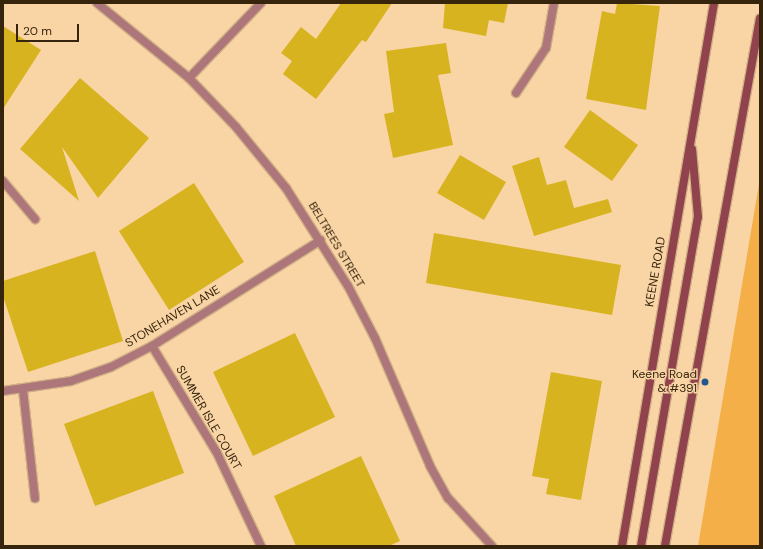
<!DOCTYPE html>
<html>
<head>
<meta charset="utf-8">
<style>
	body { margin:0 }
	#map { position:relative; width:763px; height:549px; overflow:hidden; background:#f9d4a5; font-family:"DM Sans",sans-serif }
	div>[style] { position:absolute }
	.green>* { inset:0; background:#f4af48 }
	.building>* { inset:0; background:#d7b320 }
	.roads { filter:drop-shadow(1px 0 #d2b186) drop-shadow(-1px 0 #d2b186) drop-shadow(0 1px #d2b186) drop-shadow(0 -1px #d2b186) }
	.minor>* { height:8px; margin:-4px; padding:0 4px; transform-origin:4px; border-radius:4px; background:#ac767a }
	.tertiary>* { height:8px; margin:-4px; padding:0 4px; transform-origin:4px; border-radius:4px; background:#ac767a }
	.secondary>* { height:8px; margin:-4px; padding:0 4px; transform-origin:4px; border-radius:4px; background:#90434d }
	.dots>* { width:11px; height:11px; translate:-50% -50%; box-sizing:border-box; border:2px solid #f9d4a5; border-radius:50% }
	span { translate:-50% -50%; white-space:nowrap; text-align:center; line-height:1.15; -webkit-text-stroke:3px #f9d4a5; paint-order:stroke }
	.street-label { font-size:12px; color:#36250c }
	.poi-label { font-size:12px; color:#36250c }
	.right { translate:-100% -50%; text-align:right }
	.frame { position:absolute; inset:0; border:4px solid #36250c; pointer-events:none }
	.scale { position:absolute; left:16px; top:24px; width:63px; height:18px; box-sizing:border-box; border:2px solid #36250c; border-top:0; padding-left:5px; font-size:12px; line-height:14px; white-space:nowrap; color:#36250c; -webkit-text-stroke:3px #f9d4a5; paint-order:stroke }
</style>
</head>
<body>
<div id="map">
	<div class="green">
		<i style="clip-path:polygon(760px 178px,760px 546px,698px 546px)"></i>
	</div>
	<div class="building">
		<i style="clip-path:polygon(341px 3px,392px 3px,366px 42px,362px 40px,316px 99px,283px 74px,292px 61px,281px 53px,301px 27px,316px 39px)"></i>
		<i style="clip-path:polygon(445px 3px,508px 3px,504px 23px,489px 20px,486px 36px,443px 28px)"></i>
		<i style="clip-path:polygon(617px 3px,660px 6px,646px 110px,586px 99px,602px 11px,615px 14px)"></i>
		<i style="clip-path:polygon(3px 26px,41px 50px,3px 109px)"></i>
		<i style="clip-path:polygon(446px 43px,451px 73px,438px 75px,453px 145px,393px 158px,384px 114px,394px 112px,386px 51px)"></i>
		<i style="clip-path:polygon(80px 78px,149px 138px,98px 198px,62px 147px,79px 201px,20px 149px)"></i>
		<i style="clip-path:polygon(590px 110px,638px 145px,612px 181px,564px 147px)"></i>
		<i style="clip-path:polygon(460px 155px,506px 182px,484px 220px,437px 193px)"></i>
		<i style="clip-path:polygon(539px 157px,547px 185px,566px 180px,574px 208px,608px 199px,612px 212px,534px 236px,512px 166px)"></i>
		<i style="clip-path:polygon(194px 183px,244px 262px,169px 310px,119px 231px)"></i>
		<i style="clip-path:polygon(434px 233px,621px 265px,612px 315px,426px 283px)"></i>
		<i style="clip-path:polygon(95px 251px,123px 341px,28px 372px,3px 296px,3px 281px)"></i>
		<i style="clip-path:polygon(295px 333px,335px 417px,253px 456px,213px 372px)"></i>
		<i style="clip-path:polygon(551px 372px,602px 381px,581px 500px,546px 494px,549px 479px,532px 476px)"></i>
		<i style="clip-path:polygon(153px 391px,184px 473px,95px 506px,64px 424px)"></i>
		<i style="clip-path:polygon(361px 456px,400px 541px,389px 546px,296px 546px,274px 496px)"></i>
	</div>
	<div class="roads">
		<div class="minor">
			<i style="left:189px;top:78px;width:104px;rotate:-46.2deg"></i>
			<i style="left:516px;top:93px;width:54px;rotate:-56.3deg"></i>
			<i style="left:546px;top:48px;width:46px;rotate:-79.9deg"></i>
			<i style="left:3px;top:181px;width:50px;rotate:49.9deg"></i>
			<i style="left:152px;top:346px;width:125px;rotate:58.7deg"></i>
			<i style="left:217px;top:453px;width:103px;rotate:64.7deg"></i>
			<i style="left:23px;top:390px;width:109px;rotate:83.7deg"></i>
			<i style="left:3px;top:391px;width:69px;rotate:-8.4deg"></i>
			<i style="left:71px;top:381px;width:42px;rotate:-19.3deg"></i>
			<i style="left:111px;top:367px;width:46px;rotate:-27.1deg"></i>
			<i style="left:152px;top:346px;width:199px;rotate:-32.1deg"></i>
		</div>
		<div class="tertiary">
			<i style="left:97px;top:3px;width:119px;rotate:39.2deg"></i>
			<i style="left:189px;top:78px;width:68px;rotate:46.2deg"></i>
			<i style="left:236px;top:127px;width:79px;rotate:50.7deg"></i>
			<i style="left:286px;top:188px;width:116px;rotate:57.7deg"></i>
			<i style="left:348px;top:286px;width:59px;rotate:62.6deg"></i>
			<i style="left:375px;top:338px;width:139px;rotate:66.7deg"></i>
			<i style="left:430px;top:466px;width:37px;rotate:61deg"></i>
			<i style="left:448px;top:498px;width:65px;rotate:47.5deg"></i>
		</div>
		<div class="secondary">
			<i style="left:622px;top:546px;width:551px;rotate:-80.38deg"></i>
			<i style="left:641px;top:546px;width:334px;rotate:-80.2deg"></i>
			<i style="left:698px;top:217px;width:68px;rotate:-95deg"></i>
			<i style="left:665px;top:546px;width:536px;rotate:-79.8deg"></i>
		</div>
	</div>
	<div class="dots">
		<i style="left:705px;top:382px;background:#245790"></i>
	</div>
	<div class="street-label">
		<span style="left:336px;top:245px;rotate:59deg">BELTREES STREET</span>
		<span style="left:656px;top:272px;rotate:-80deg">KEENE ROAD</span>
		<span style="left:173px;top:317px;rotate:-31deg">STONEHAVEN LANE</span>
		<span style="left:208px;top:418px;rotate:60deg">SUMMER ISLE COURT</span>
	</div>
	<div class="poi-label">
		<span class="right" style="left:697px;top:382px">Keene Road<br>&amp; #391</span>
	</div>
	<div class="frame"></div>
	<div class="scale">20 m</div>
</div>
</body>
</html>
